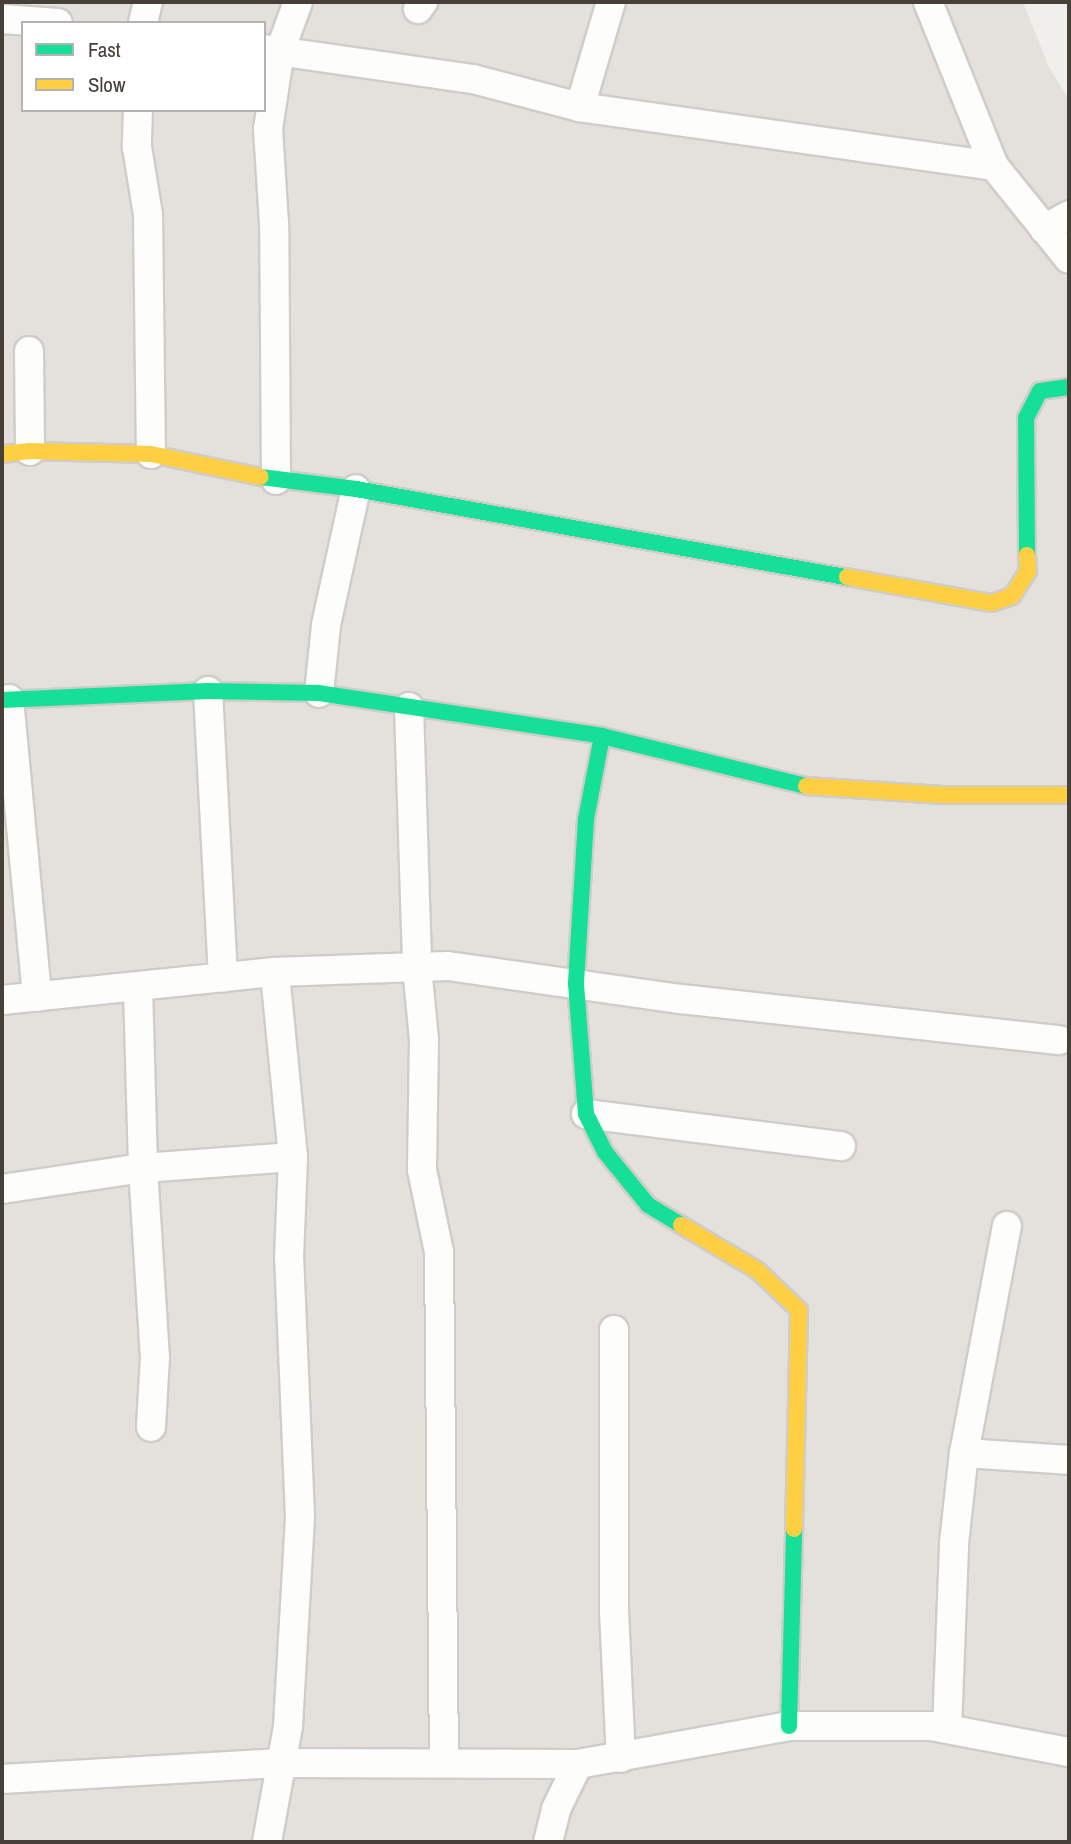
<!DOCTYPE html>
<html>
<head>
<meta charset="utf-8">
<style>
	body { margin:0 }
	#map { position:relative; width:1071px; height:1844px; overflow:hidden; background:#f1efec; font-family:"Archivo Narrow",sans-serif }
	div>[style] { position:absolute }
	.residential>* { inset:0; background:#e4e0db }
	.roads { filter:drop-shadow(2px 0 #cfcdc9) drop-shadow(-2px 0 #cfcdc9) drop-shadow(0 2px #cfcdc9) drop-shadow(0 -2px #cfcdc9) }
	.street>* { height:28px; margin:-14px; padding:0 14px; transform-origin:14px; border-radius:14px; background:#fdfdfc }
	.fast>* { height:16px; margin:-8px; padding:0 8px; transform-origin:8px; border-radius:8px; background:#16e098 }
	.slow>* { height:16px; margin:-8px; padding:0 8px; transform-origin:8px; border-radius:8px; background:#ffcf43 }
	span { translate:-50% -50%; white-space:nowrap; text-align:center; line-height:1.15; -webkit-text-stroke:5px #fff; paint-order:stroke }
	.frame { position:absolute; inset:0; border:4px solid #464039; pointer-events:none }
	.legend { position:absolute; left:21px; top:21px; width:245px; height:91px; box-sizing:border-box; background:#fff; border:2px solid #b5b3b0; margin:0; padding:9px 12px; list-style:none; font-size:21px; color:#464039 }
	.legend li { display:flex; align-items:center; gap:14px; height:35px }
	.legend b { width:35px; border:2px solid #b5b3b0 }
</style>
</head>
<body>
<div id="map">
	<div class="residential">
		<i style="clip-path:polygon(evenodd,2px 2px,1023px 2px,1049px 67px,1069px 100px,1069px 1842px,2px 1842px,2px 2px,23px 23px,264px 23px,264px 110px,23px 110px,23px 23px)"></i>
	</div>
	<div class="roads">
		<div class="street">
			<i style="left:928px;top:2px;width:177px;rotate:68.1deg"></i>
			<i style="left:994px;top:166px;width:119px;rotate:51.1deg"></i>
			<i style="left:418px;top:9px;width:9px;rotate:-54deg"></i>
			<i style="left:2px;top:19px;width:56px;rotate:4.1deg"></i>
			<i style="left:143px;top:23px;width:22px;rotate:-77deg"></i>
			<i style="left:264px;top:49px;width:211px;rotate:8.2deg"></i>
			<i style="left:473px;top:79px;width:111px;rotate:14.7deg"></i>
			<i style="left:580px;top:107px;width:418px;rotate:8.1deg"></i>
			<i style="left:580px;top:107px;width:109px;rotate:-73.6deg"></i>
			<i style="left:138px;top:110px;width:37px;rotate:92deg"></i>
			<i style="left:137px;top:147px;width:69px;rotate:80.8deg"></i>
			<i style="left:148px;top:215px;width:239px;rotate:89.3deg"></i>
			<i style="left:1044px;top:229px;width:29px;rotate:-29deg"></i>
			<i style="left:29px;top:351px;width:100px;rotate:89.4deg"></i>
			<i style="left:276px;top:480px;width:256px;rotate:-90.4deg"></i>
			<i style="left:274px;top:224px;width:95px;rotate:-93.6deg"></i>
			<i style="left:268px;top:129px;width:79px;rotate:-81.3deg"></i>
			<i style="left:280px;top:51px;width:52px;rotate:-69.8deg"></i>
			<i style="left:208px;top:691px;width:287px;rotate:87deg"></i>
			<i style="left:319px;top:693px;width:68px;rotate:-84.1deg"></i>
			<i style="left:326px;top:625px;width:139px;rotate:-77.6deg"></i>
			<i style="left:9px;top:699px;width:299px;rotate:84.6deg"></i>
			<i style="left:409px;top:707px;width:260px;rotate:88.2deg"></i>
			<i style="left:417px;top:967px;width:73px;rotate:84.5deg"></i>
			<i style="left:424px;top:1040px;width:130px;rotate:90.9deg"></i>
			<i style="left:422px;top:1170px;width:84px;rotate:78.3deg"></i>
			<i style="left:439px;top:1252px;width:510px;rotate:89.44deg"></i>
			<i style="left:138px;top:987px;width:181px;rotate:88.4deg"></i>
			<i style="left:143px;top:1168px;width:189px;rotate:86.4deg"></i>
			<i style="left:155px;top:1357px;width:70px;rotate:93.3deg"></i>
			<i style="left:2px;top:1000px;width:274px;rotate:-5.9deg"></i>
			<i style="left:275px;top:972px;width:173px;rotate:-2deg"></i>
			<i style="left:448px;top:966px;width:235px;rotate:8.1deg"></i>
			<i style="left:681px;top:999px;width:380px;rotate:6.2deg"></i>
			<i style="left:586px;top:1114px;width:257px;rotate:7.2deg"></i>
			<i style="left:2px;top:1189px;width:143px;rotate:-8.5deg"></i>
			<i style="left:143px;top:1168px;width:150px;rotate:-4.2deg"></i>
			<i style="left:614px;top:1330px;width:281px;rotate:90deg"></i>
			<i style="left:614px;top:1611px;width:147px;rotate:87.3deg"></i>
			<i style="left:964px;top:1453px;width:105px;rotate:3.8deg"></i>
			<i style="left:947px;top:1729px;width:186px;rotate:-87.8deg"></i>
			<i style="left:954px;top:1543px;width:91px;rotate:-83.7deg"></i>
			<i style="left:964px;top:1453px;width:231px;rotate:-79.3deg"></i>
			<i style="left:2px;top:1779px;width:280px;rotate:-3.3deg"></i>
			<i style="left:282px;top:1763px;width:296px;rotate:0.2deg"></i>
			<i style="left:578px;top:1764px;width:214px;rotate:-10.2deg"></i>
			<i style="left:789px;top:1726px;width:142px"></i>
			<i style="left:931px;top:1726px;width:140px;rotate:10.7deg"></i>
			<i style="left:267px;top:1842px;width:118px;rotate:-79.7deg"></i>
			<i style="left:288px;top:1726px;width:209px;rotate:-86.7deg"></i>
			<i style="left:300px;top:1517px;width:259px;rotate:-92.4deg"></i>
			<i style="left:289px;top:1258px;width:101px;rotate:-87.7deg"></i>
			<i style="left:293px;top:1157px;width:186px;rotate:-95.6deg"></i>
			<i style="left:548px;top:1842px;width:34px;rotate:-76deg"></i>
			<i style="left:556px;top:1809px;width:50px;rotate:-63.9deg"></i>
		</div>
		<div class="fast">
			<i style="left:261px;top:477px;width:96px;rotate:7.2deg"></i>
			<i style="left:356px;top:489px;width:499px;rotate:10.2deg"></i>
			<i style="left:1027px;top:555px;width:137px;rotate:-90.4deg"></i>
			<i style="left:1026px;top:418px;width:30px;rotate:-63deg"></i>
			<i style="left:1040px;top:391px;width:29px;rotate:-8deg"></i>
			<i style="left:2px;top:700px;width:206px;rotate:-2.5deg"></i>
			<i style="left:208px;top:691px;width:111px;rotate:1deg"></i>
			<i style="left:319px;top:693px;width:286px;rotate:8.6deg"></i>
			<i style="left:602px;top:736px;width:210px;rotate:13.8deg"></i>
			<i style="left:602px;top:736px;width:85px;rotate:100.9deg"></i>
			<i style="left:586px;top:819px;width:165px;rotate:93.5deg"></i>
			<i style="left:576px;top:984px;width:130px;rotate:85.6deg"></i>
			<i style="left:586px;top:1114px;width:42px;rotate:63.4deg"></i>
			<i style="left:605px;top:1152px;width:68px;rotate:50.9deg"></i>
			<i style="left:648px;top:1205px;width:39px;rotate:31deg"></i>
			<i style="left:789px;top:1726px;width:197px;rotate:-88.5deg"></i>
		</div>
		<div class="slow">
			<i style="left:2px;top:454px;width:28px;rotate:-6deg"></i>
			<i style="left:30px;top:451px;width:121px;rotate:1.4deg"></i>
			<i style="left:151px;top:454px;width:112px;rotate:11.8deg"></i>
			<i style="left:847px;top:577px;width:147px;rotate:10.2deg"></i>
			<i style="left:992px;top:603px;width:21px;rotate:-19deg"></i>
			<i style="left:1012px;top:596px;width:30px;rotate:-57deg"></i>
			<i style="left:1028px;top:571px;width:16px;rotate:-94deg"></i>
			<i style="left:806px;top:786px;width:137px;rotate:3.8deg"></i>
			<i style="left:943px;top:795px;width:126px"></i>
			<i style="left:681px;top:1225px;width:88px;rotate:30.6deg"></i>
			<i style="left:757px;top:1270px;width:58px;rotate:43.6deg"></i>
			<i style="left:799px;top:1310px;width:219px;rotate:91.3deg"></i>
		</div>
	</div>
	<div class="frame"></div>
	<ul class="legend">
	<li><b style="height:9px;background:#16e098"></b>Fast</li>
	<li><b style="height:9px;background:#ffcf43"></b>Slow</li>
	</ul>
</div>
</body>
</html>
